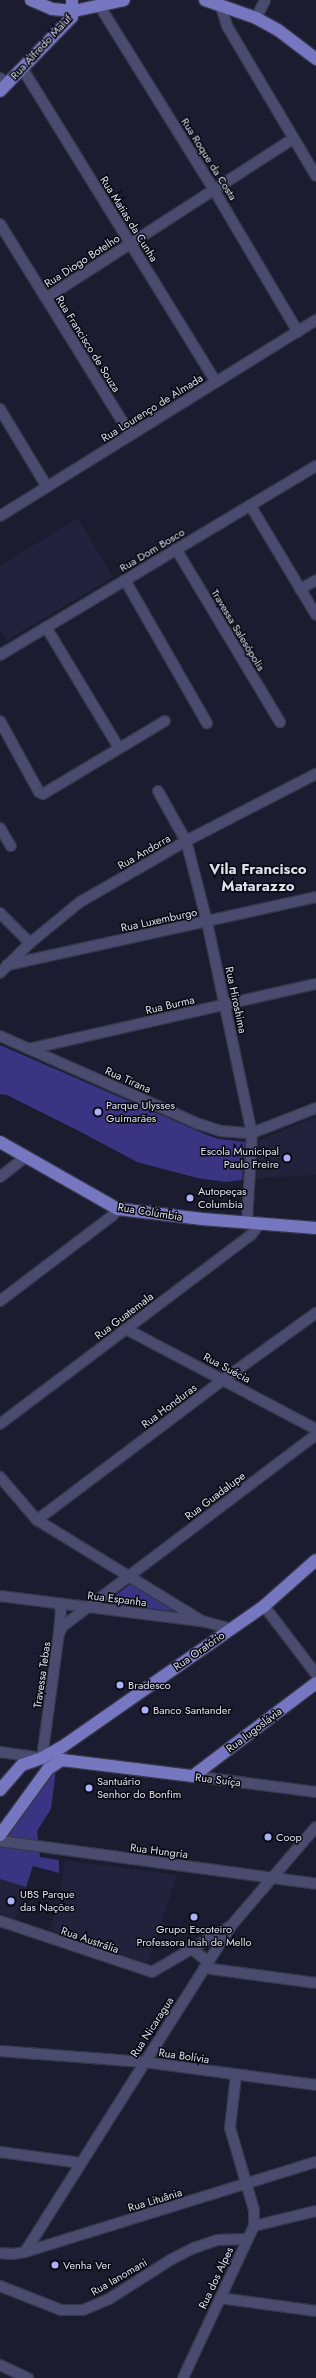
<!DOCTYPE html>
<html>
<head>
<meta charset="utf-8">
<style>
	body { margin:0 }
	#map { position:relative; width:316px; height:2378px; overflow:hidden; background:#1c1c30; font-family:Jost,sans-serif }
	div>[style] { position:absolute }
	.built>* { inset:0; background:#22223c }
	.green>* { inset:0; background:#3a3482 }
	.roads { filter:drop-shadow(1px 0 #37374b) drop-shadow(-1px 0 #37374b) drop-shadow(0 1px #37374b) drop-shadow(0 -1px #37374b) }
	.minor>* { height:10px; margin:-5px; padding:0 5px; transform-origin:5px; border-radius:5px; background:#4a4b6f }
	.major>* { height:12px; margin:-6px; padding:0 6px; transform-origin:6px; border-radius:6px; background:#7677c0 }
	.dots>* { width:11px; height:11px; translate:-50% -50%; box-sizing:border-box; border:2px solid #070810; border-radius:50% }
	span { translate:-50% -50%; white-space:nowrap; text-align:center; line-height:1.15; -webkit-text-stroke:3px #070810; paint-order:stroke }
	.street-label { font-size:11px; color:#dfe0ee }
	.poi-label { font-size:11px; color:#dfe0ee }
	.left { translate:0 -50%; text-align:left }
	.right { translate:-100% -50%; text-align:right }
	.district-label { font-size:15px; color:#dfe0ee; font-weight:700 }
</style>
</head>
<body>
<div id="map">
	<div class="built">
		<i style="clip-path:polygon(78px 518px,113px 577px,7px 640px,0 629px,0 566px)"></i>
		<i style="clip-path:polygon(316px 1117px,316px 1175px,256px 1178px,260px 1140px)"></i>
		<i style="clip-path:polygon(64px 1860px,177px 1875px,148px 1963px,50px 1930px,61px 1892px)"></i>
		<i style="clip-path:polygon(0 1879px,26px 1887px,15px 1919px,0 1914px)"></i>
	</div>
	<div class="green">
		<i style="clip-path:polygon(0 1045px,207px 1135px,219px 1139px,245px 1142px,242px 1180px,226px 1182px,197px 1178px,137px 1162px,77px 1130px,7px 1095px,0 1094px)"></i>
		<i style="clip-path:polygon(130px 1584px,172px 1609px,173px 1611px,106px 1603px)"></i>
		<i style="clip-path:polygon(56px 1770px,51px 1809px,37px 1831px,40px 1857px,59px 1860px,59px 1873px,33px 1866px,26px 1887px,0 1879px,0 1844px)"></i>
	</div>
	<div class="roads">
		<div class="minor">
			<i style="left:102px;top:0;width:6px;rotate:121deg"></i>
			<i style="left:99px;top:5px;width:218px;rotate:58.1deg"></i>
			<i style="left:214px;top:190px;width:165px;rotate:59.4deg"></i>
			<i style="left:220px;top:4px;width:23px;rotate:72deg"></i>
			<i style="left:227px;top:26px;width:174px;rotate:59.3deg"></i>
			<i style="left:256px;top:18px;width:20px;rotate:-63deg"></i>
			<i style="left:22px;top:68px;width:369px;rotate:58.3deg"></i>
			<i style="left:0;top:78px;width:9px;rotate:41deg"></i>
			<i style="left:0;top:224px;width:248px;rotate:58.2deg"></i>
			<i style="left:46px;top:298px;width:294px;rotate:-32.8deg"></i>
			<i style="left:0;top:409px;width:91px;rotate:58.9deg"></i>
			<i style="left:250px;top:505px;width:128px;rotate:59deg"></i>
			<i style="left:0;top:516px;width:372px;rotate:-31.8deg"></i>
			<i style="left:176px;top:549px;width:202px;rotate:59deg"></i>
			<i style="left:125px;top:580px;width:165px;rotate:60.2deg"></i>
			<i style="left:300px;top:589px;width:18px;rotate:-29deg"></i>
			<i style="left:46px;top:627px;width:141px;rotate:58.9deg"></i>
			<i style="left:0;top:655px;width:368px;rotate:-30.9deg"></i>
			<i style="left:0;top:721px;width:81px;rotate:61.2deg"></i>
			<i style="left:39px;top:792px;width:4px;rotate:27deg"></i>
			<i style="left:43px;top:794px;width:142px;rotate:-30.9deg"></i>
			<i style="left:158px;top:791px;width:57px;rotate:60.8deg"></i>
			<i style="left:186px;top:841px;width:11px;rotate:75deg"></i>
			<i style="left:189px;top:852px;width:72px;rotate:75.6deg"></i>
			<i style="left:207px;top:922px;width:216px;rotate:78deg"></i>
			<i style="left:252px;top:1133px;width:89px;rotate:93.2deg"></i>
			<i style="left:0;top:828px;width:21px;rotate:59deg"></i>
			<i style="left:0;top:913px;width:42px;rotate:45deg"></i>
			<i style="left:7px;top:965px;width:316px;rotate:-12.4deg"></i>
			<i style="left:0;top:973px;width:42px;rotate:-45deg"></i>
			<i style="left:30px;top:943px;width:65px;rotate:-39.4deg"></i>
			<i style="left:80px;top:902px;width:122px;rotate:-29.9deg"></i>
			<i style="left:186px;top:841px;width:146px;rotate:-27.3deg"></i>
			<i style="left:0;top:1036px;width:218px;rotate:23.9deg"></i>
			<i style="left:199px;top:1124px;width:22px;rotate:18deg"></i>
			<i style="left:220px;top:1131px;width:32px;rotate:4deg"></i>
			<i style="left:252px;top:1133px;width:69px;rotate:-21.3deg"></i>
			<i style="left:29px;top:1049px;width:294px;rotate:-12.8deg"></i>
			<i style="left:0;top:1177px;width:33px;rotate:-38deg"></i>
			<i style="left:0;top:1301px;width:141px;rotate:-37.2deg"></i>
			<i style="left:112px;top:1216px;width:9px;rotate:-49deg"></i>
			<i style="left:126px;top:1329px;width:215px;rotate:27.8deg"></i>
			<i style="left:0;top:1424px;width:314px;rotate:-37deg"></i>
			<i style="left:251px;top:1235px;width:15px;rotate:-53deg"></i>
			<i style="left:0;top:1477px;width:57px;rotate:49.3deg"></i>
			<i style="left:37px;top:1520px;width:193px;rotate:31.5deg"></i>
			<i style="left:37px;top:1520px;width:233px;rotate:-37deg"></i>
			<i style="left:223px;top:1380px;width:115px;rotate:-35.8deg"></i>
			<i style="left:0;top:1596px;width:204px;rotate:7.1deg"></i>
			<i style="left:202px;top:1621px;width:30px;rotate:15deg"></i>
			<i style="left:58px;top:1603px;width:8px;rotate:67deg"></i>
			<i style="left:61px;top:1610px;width:23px;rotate:95deg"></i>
			<i style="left:264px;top:1606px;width:86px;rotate:52.6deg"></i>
			<i style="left:0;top:1752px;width:42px;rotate:8.1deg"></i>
			<i style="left:42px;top:1758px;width:126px;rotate:-82.3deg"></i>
			<i style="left:59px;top:1633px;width:8px;rotate:-60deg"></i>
			<i style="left:63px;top:1626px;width:317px;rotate:-37.1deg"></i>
			<i style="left:193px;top:1776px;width:124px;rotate:7.4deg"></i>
			<i style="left:0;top:1841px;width:319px;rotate:7.7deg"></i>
			<i style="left:0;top:1921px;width:160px;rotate:18.5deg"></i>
			<i style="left:152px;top:1972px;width:89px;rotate:-30.3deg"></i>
			<i style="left:192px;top:1949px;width:21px;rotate:39deg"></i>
			<i style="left:204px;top:1968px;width:113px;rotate:7.6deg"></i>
			<i style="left:0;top:2051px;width:144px;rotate:4.4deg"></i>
			<i style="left:144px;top:2062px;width:174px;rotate:7.6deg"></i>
			<i style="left:0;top:2152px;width:82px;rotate:7.7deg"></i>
			<i style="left:254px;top:2226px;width:64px;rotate:-13.6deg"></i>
			<i style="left:25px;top:2252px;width:386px;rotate:-57.7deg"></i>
			<i style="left:231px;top:1926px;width:130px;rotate:-49.4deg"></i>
			<i style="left:0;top:2253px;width:13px;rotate:4deg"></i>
			<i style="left:13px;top:2254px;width:12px;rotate:-9deg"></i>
			<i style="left:25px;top:2252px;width:305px;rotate:-17.2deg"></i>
			<i style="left:0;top:2286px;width:66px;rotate:21.5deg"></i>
			<i style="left:61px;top:2310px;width:22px"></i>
			<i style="left:83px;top:2310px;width:28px;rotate:-23deg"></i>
			<i style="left:109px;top:2299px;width:75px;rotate:-32.4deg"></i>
			<i style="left:172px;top:2259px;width:25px;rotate:-27deg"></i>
			<i style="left:194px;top:2248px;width:24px;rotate:-19deg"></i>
			<i style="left:217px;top:2240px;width:30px;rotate:-2deg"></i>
			<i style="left:220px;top:2298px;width:97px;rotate:7.7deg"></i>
			<i style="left:0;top:2365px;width:31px;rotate:25deg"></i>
			<i style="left:183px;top:2378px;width:168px;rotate:-65deg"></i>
			<i style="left:254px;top:2226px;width:16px;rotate:-90deg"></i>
			<i style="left:254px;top:2210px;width:85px;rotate:-106.3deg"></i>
			<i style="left:230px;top:2128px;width:53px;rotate:-83.5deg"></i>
		</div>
		<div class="major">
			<i style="left:31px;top:0;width:23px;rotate:23deg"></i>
			<i style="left:52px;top:9px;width:22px;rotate:5deg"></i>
			<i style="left:74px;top:11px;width:51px;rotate:-12.4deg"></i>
			<i style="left:205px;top:0;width:54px;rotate:19.4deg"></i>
			<i style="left:256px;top:18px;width:25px;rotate:29deg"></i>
			<i style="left:278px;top:30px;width:48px;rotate:37.3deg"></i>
			<i style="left:0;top:91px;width:103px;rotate:-45.8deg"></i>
			<i style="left:72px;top:17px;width:17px;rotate:-90deg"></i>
			<i style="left:0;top:1142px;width:136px;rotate:29.6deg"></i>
			<i style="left:118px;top:1209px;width:85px;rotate:6.8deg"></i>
			<i style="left:202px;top:1219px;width:114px;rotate:4.5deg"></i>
			<i style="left:0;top:1790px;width:33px;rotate:-49deg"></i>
			<i style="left:22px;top:1765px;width:21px;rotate:-19deg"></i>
			<i style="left:42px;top:1758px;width:23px;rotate:-29deg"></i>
			<i style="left:62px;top:1747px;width:246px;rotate:-34.9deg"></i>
			<i style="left:264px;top:1606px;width:69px;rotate:-41.5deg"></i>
			<i style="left:0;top:1835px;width:82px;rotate:-54deg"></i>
			<i style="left:48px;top:1769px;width:17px;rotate:-33deg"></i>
			<i style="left:62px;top:1760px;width:132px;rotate:7deg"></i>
			<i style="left:193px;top:1776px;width:154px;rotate:-37.1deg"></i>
		</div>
	</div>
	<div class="dots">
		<i style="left:98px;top:1112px;background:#acaffb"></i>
		<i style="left:287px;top:1158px;background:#acaffb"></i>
		<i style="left:190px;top:1198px;background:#acaffb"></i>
		<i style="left:120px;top:1685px;background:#acaffb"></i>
		<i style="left:145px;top:1710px;background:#acaffb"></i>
		<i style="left:89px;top:1788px;background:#acaffb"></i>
		<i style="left:268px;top:1837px;background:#acaffb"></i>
		<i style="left:11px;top:1901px;background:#acaffb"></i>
		<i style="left:194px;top:1917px;background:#acaffb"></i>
		<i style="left:55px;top:2265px;background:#acaffb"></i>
	</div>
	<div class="street-label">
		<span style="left:41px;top:47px;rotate:-47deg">Rua Alfredo Maluf</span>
		<span style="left:209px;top:159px;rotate:58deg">Rua Roque da Costa</span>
		<span style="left:129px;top:219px;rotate:58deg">Rua Matias da Cunha</span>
		<span style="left:82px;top:261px;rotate:-33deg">Rua Diogo Botelho</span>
		<span style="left:88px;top:344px;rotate:58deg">Rua Francisco de Souza</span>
		<span style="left:152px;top:408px;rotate:-32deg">Rua Lourenço de Almada</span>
		<span style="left:152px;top:550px;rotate:-31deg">Rua Dom Bosco</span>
		<span style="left:238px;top:630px;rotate:59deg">Travessa Salesópolis</span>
		<span style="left:144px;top:852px;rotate:-30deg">Rua Andorra</span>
		<span style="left:159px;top:920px;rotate:-12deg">Rua Luxemburgo</span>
		<span style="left:236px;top:1000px;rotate:78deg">Rua Hiroshima</span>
		<span style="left:170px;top:1005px;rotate:-13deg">Rua Burma</span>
		<span style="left:128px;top:1080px;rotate:24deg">Rua Tirana</span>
		<span style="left:150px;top:1212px;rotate:9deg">Rua Colúmbia</span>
		<span style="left:124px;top:1316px;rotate:-37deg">Rua Guatemala</span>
		<span style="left:227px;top:1368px;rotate:28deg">Rua Suécia</span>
		<span style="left:169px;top:1406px;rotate:-37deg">Rua Honduras</span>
		<span style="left:215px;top:1496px;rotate:-37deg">Rua Guadalupe</span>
		<span style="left:117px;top:1599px;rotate:7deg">Rua Espanha</span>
		<span style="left:199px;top:1651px;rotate:-35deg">Rua Oratório</span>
		<span style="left:42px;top:1675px;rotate:-82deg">Travessa Tebas</span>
		<span style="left:254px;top:1730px;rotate:-37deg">Rua Iugoslávia</span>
		<span style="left:218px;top:1780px;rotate:7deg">Rua Suíça</span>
		<span style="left:159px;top:1851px;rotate:7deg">Rua Hungria</span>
		<span style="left:90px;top:1940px;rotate:19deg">Rua Austrália</span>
		<span style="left:152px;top:2027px;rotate:-57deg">Rua Nicaragua</span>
		<span style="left:184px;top:2056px;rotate:8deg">Rua Bolívia</span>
		<span style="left:155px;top:2200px;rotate:-17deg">Rua Lituânia</span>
		<span style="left:119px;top:2277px;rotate:-30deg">Rua Ianomani</span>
		<span style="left:216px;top:2278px;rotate:-65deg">Rua dos Alpes</span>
	</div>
	<div class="poi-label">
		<span class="left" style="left:106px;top:1112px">Parque Ulysses<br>Guimarães</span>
		<span class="right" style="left:279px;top:1158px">Escola Municipal<br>Paulo Freire</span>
		<span class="left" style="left:198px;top:1198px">Autopeças<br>Columbia</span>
		<span class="left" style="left:128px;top:1685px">Bradesco</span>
		<span class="left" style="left:153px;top:1710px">Banco Santander</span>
		<span class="left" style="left:97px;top:1788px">Santuário<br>Senhor do Bonfim</span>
		<span class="left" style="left:276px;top:1837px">Coop</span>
		<span class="left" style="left:20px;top:1901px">UBS Parque<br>das Nações</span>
		<span style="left:194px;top:1936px">Grupo Escoteiro<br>Professora Inah de Mello</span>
		<span class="left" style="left:63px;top:2265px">Venha Ver</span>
	</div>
	<div class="district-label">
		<span style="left:258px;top:878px">Vila Francisco<br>Matarazzo</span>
	</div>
</div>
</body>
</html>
